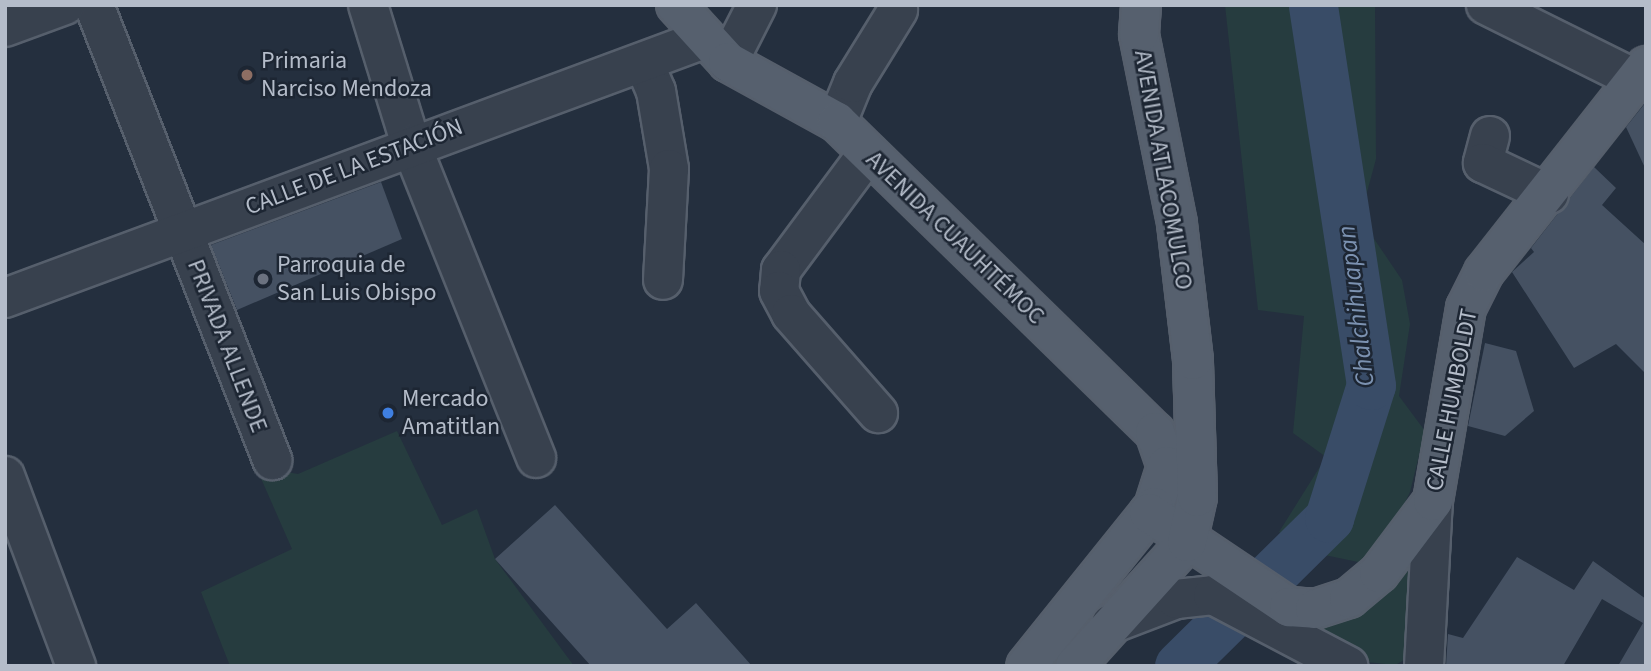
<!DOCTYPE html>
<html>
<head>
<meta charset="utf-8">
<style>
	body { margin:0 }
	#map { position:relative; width:1651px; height:671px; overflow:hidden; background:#242f3e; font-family:"Source Sans 3",sans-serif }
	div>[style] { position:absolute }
	.green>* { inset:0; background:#263c3f }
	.river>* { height:49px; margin:-24.5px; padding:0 24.5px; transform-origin:24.5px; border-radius:24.5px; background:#394c67 }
	.building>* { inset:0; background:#455162 }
	.roads { filter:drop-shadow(2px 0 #565f6c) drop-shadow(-2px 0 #565f6c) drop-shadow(0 2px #565f6c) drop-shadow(0 -2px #565f6c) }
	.minor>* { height:38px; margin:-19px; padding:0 19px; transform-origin:19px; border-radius:19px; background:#38414e }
	.major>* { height:38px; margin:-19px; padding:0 19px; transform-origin:19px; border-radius:19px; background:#56606e }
	.dots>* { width:19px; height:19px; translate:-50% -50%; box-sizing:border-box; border:4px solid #1d2633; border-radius:50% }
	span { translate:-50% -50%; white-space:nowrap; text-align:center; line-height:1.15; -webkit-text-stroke:5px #1d2633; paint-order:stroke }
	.poi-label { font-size:24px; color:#b4bcc9 }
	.left { translate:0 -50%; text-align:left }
	.street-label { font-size:24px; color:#b4bcc9 }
	.water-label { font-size:26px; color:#7c92b1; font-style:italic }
	.frame { position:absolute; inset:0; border:7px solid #b4bcc9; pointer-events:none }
</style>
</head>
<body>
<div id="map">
	<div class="green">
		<i style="clip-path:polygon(1225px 5px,1375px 5px,1376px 159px,1360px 218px,1402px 280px,1410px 324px,1399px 396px,1425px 431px,1410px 492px,1392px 530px,1363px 563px,1310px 552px,1279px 532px,1326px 457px,1293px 433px,1304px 316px,1258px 310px)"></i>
		<i style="clip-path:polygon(397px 431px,442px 525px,477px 509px,495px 559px,574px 666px,230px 666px,201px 592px,292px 549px,256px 467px,298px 474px)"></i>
		<i style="clip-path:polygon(1418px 562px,1406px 659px,1395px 665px,1367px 662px,1306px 632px,1355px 616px)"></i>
	</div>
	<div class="river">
		<i style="left:1179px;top:666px;width:211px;rotate:-44.6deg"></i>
		<i style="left:1329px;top:518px;width:139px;rotate:-72.5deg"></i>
		<i style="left:1371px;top:385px;width:384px;rotate:-98.7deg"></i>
	</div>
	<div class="building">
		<i style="clip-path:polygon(1646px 102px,1646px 170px,1626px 127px)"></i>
		<i style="clip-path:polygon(1594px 167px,1616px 188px,1602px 205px,1646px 245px,1646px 374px,1616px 344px,1574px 368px,1512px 272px,1534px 252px,1531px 248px)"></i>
		<i style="clip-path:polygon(381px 182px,402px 239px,237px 310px,211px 245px)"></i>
		<i style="clip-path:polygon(1485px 343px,1516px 351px,1534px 411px,1505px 436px,1468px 426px)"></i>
		<i style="clip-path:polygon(555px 505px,667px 629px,696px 603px,752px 666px,591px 666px,495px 559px)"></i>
		<i style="clip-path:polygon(1517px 557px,1574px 590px,1593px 561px,1646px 599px,1646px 666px,1618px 666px,1643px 623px,1602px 599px,1563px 666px,1446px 666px,1448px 634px,1463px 638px)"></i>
	</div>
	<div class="roads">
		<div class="minor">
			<i style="left:94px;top:5px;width:489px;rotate:68.6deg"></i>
			<i style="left:368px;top:5px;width:146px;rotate:72.9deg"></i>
			<i style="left:411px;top:145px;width:337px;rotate:68.2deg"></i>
			<i style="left:1486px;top:5px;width:166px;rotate:26.4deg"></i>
			<i style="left:5px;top:27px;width:64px;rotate:-20.1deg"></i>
			<i style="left:728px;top:62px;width:64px;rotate:-63deg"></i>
			<i style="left:644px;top:63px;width:30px;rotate:67deg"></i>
			<i style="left:656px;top:91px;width:79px;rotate:80.5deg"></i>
			<i style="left:669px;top:169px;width:111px;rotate:93.1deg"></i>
			<i style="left:837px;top:122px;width:42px;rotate:-67.7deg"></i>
			<i style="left:853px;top:83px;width:86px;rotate:-58.3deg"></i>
			<i style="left:1490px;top:136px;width:28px;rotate:105deg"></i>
			<i style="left:1483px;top:163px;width:73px;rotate:25.2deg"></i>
			<i style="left:868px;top:153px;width:146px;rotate:126.6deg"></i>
			<i style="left:781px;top:270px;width:21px;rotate:95deg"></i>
			<i style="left:779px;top:291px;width:26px;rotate:62deg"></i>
			<i style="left:791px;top:314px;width:132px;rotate:48.7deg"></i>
			<i style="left:5px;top:298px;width:745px;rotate:-20.33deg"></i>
			<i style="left:5px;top:476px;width:203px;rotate:69.5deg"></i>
			<i style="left:1111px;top:624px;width:70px;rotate:-21deg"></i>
			<i style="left:1176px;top:599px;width:37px;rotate:-6deg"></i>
			<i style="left:1213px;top:595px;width:153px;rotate:27.7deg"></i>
			<i style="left:1424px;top:666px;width:165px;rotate:-86.9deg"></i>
		</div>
		<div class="major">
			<i style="left:676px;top:5px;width:77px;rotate:47.6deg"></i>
			<i style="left:728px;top:62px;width:124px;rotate:28.8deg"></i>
			<i style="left:837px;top:122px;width:444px;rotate:44.3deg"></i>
			<i style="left:1155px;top:432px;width:36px;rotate:71deg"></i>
			<i style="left:1167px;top:466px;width:43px;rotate:107.6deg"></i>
			<i style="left:1154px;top:507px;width:204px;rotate:128.8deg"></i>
			<i style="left:1149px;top:513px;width:169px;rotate:33.9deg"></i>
			<i style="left:1289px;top:607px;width:26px;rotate:4deg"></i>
			<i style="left:1315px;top:609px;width:36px;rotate:-18deg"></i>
			<i style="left:1349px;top:598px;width:39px;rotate:-40deg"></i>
			<i style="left:1379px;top:573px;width:90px;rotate:-53.1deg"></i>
			<i style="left:1433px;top:501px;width:196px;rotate:-80.3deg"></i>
			<i style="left:1466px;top:308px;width:40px;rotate:-63.4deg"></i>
			<i style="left:1484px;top:272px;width:262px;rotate:-51.8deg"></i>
			<i style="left:1075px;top:666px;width:167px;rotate:-47.9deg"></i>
			<i style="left:1187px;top:542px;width:46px;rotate:-77.5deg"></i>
			<i style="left:1197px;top:497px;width:137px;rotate:-91.7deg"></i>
			<i style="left:1193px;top:360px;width:138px;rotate:-96.7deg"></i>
			<i style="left:1177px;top:223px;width:193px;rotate:-101.4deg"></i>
			<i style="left:1139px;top:34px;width:29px;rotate:-86deg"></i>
		</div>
	</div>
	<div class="dots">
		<i style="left:247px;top:75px;background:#8d6e63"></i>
		<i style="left:263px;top:279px;background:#6b7280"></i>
		<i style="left:388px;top:413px;background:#3f7fe0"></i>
	</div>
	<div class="poi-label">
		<span class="left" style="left:261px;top:75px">Primaria<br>Narciso Mendoza</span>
		<span class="left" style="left:277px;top:279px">Parroquia de<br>San Luis Obispo</span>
		<span class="left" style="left:402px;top:413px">Mercado<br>Amatitlan</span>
	</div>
	<div class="street-label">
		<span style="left:354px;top:167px;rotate:-21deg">CALLE DE LA ESTACIÓN</span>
		<span style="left:1163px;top:170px;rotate:80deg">AVENIDA ATLACOMULCO</span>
		<span style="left:955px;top:238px;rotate:44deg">AVENIDA CUAUHTÉMOC</span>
		<span style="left:227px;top:346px;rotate:69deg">PRIVADA ALLENDE</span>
		<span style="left:1452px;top:400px;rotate:-79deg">CALLE HUMBOLDT</span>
	</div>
	<div class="water-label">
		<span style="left:1356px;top:306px;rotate:-97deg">Chalchihuapan</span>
	</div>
	<div class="frame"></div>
</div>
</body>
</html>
